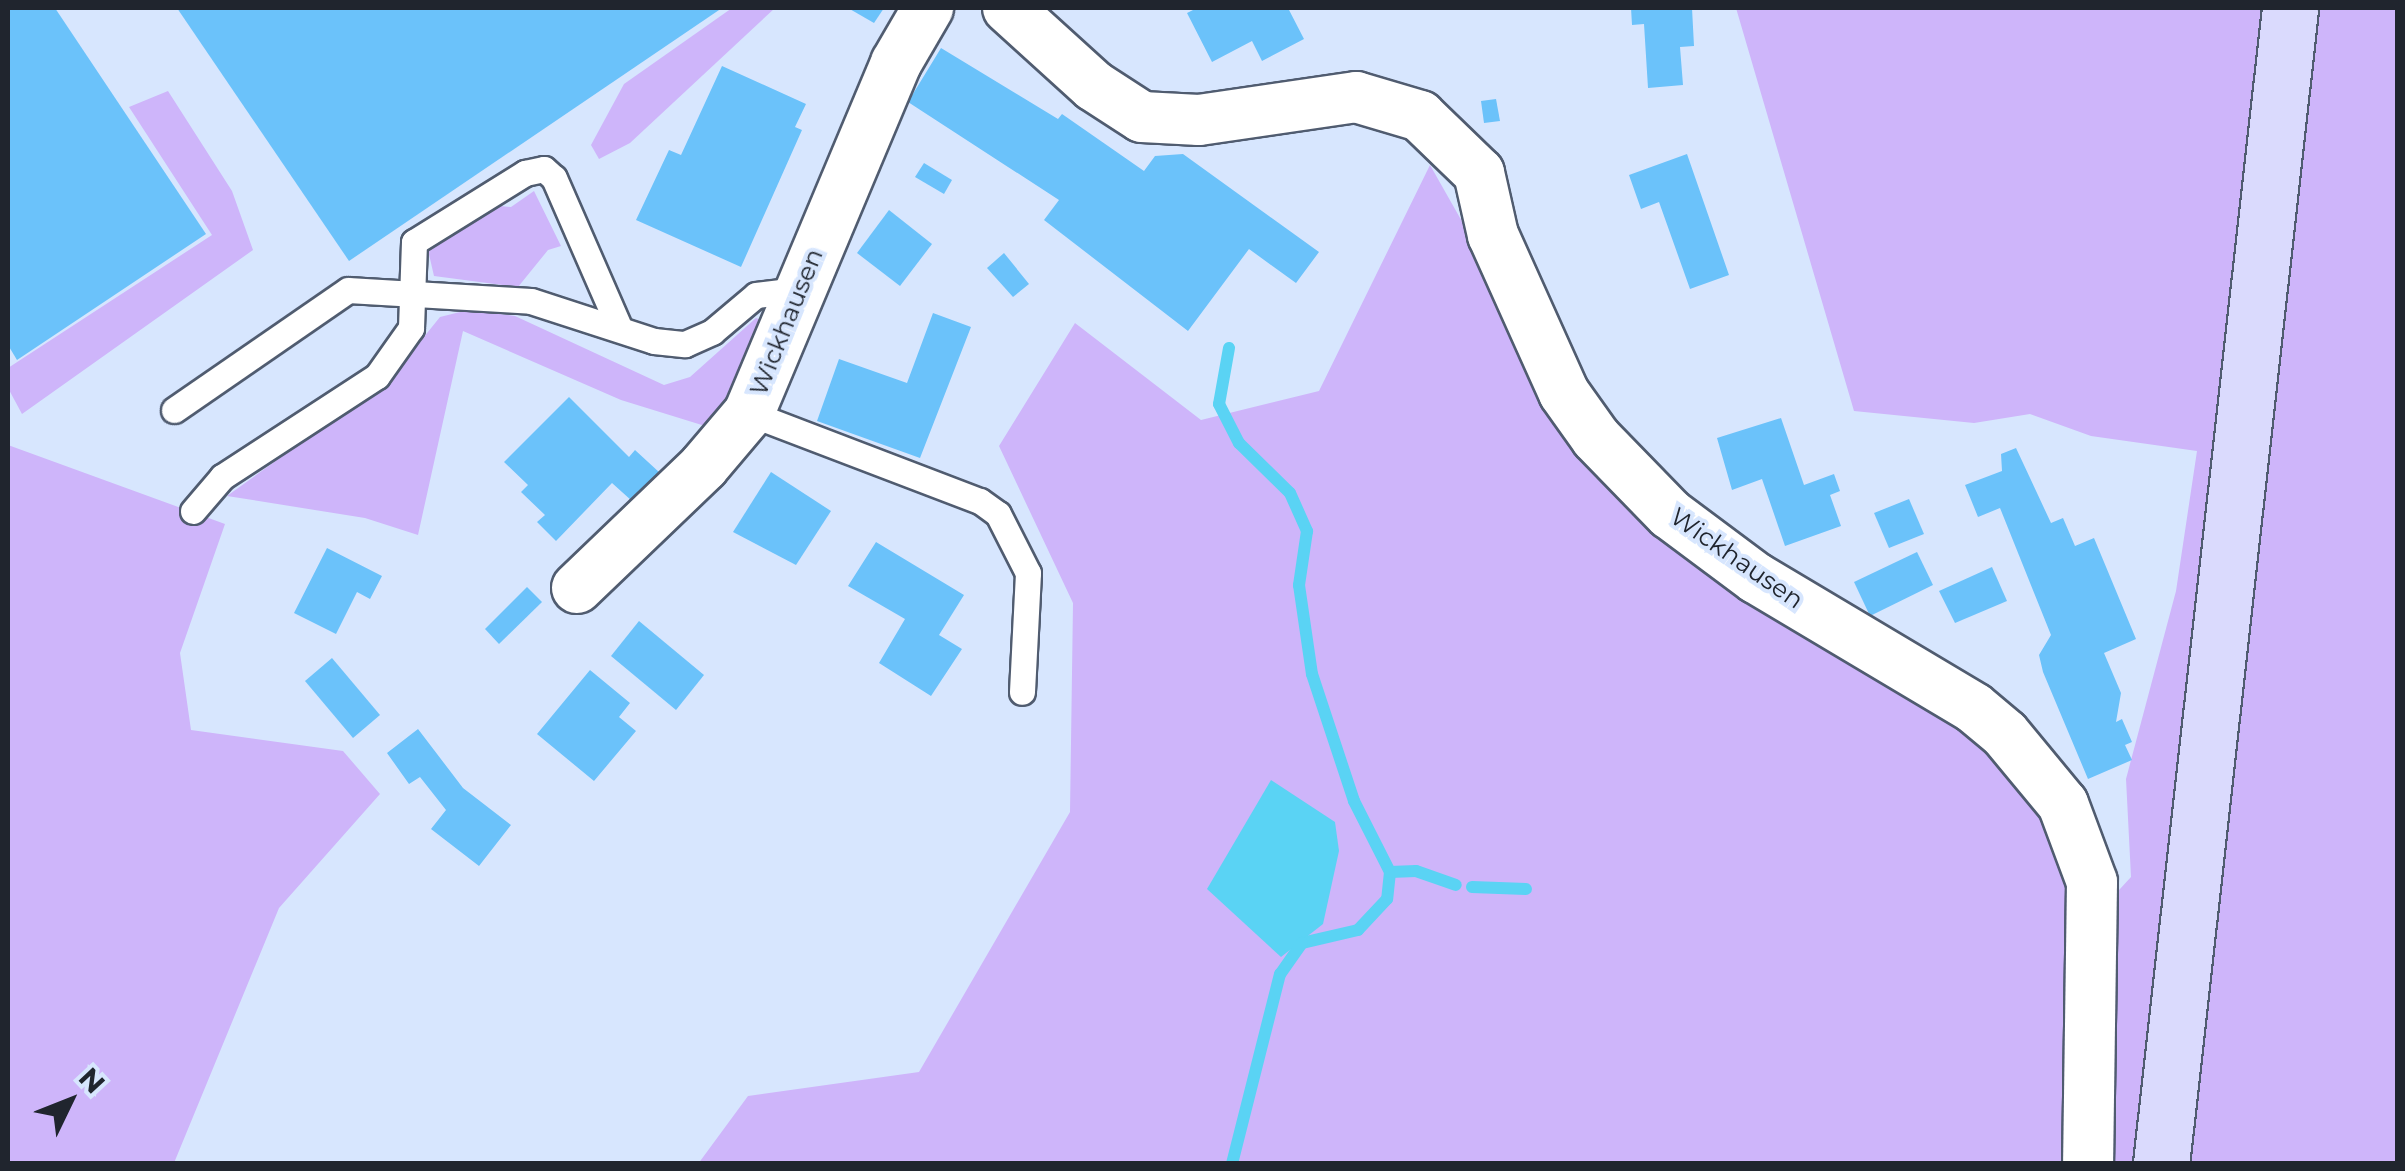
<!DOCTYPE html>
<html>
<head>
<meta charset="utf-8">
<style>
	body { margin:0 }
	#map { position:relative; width:2405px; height:1171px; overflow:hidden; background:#d7e6fe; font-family:Montserrat,sans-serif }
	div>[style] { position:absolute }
	.green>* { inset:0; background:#ceb5fa }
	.water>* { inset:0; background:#5ad3f4 }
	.stream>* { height:12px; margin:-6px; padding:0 6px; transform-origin:6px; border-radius:6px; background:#5ad3f4 }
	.building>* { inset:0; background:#6bc2fa }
	.roads { filter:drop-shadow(2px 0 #505c70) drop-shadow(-2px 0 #505c70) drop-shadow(0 2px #505c70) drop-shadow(0 -2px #505c70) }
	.lane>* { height:25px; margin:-12.5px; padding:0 12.5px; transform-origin:12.5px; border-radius:12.5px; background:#fff }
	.street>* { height:50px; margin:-25px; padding:0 25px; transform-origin:25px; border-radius:25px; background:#fff }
	.secondary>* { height:55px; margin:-27.5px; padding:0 27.5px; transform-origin:27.5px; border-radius:27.5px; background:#dadafd }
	span { translate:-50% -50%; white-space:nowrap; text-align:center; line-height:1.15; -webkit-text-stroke:8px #d7e6fe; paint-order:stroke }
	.street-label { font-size:25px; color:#20252e }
	.frame { position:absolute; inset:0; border:10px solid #20252e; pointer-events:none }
	.north { position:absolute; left:20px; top:1051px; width:100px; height:100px; -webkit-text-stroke:8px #d7e6fe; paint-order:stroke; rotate:47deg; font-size:28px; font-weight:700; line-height:40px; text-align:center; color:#20252e }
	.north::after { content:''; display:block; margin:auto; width:35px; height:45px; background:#20252e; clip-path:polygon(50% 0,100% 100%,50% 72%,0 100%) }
</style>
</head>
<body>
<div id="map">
	<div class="green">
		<i style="clip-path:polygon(732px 8px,775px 8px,630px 143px,599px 159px,591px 145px,624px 84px)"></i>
		<i style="clip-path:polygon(1736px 8px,2272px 8px,2142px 1163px,2104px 1163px,2108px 902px,2131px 877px,2126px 779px,2176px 591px,2197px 451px,2091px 436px,2030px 414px,1974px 423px,1854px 411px)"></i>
		<i style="clip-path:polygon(2306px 8px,2397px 8px,2397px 1163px,2178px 1164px)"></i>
		<i style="clip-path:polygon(168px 91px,232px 191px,253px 250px,22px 414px,8px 388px,8px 368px,212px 235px,129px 107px)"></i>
		<i style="clip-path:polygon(1430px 165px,1590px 447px,1962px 724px,2050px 818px,2076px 888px,2072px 1163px,698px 1164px,748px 1096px,919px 1072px,1070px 812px,1073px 603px,999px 446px,1075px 323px,1201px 420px,1319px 391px)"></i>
		<i style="clip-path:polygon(534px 191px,561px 246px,548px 250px,518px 287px,434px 276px,428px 250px,491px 205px,511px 207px)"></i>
		<i style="clip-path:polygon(468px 310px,515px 316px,664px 385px,690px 377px,756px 318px,766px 322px,718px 430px,621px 400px,463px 331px,418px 535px,365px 518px,227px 496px,390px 379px,440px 317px)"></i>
		<i style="clip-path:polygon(8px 445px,225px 524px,180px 653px,191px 730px,343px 751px,380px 794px,279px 908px,174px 1163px,8px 1163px)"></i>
	</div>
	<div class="water">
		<i style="clip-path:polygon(1271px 780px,1335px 822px,1339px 851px,1323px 924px,1281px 957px,1207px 889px)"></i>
	</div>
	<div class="stream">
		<i style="left:1229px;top:348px;width:57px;rotate:100.1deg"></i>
		<i style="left:1219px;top:404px;width:44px;rotate:62.9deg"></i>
		<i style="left:1239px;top:443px;width:71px;rotate:44.4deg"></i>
		<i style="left:1290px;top:493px;width:42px;rotate:65.9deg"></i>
		<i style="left:1307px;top:531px;width:55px;rotate:98.4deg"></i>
		<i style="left:1299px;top:585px;width:90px;rotate:81.7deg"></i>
		<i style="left:1312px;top:674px;width:134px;rotate:71.7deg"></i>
		<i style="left:1354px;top:801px;width:80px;rotate:63.1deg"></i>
		<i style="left:1390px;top:872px;width:27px;rotate:96deg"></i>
		<i style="left:1387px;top:899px;width:42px;rotate:133.1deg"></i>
		<i style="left:1358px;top:930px;width:57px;rotate:166.9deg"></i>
		<i style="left:1302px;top:943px;width:38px;rotate:125deg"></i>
		<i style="left:1280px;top:974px;width:196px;rotate:104.2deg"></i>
		<i style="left:1390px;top:872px;width:26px;rotate:-2deg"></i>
		<i style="left:1416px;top:871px;width:42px;rotate:19.3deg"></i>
		<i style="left:1472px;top:887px;width:54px;rotate:2.1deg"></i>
	</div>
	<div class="building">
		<i style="clip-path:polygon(8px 8px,55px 8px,206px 234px,17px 360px,8px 345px)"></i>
		<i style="clip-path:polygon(177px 8px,722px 8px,349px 261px)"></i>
		<i style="clip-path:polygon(848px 8px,884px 8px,874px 23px)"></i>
		<i style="clip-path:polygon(1197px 8px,1288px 8px,1304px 39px,1262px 61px,1252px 41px,1212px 62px,1187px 13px)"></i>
		<i style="clip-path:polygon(1631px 8px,1692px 8px,1694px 46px,1680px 47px,1683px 85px,1648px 88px,1644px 24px,1632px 25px)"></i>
		<i style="clip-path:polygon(941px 48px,1058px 119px,1062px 114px,1144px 171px,1155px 156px,1183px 154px,1319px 252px,1296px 283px,1249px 249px,1188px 331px,1044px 220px,1059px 200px,908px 102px)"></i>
		<i style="clip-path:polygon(722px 66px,806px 104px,795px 127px,802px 130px,741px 267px,636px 220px,669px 150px,681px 155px)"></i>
		<i style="clip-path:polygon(1496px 99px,1500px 121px,1484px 123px,1481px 101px)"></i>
		<i style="clip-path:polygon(1687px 154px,1729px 275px,1690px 289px,1659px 202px,1641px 209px,1629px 175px)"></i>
		<i style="clip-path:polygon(924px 163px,952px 180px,944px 194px,915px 177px)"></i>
		<i style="clip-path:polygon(889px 210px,932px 244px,900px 286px,857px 253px)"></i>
		<i style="clip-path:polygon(1004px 253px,1029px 284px,1013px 297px,987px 268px)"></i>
		<i style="clip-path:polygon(933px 313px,971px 327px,920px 458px,817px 421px,839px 359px,907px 383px)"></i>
		<i style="clip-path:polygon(569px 397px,629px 457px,635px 450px,660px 473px,632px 501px,612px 483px,556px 541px,537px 522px,545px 515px,521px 492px,528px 485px,504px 462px)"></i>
		<i style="clip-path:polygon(1781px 418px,1804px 485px,1834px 474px,1840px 491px,1830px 495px,1841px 526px,1785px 546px,1762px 479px,1732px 490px,1717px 438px)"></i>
		<i style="clip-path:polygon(2016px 448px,2051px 523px,2063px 518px,2075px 546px,2094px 538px,2136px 639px,2104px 653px,2121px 693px,2116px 722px,2122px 719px,2132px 742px,2125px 745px,2132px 760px,2088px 779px,2043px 672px,2039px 655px,2051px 635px,2000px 508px,1978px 517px,1965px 485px,2002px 471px,2001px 454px)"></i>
		<i style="clip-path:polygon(771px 472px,831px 511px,796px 565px,733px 532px)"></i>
		<i style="clip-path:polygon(1909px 499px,1924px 534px,1889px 548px,1874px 513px)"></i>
		<i style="clip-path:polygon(876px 542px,964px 595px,939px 635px,962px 649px,931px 696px,879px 663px,905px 619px,848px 586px)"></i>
		<i style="clip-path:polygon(327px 548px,382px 576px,370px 599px,357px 592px,336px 634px,294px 613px)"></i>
		<i style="clip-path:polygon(1917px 552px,1933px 585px,1870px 616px,1854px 582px)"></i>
		<i style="clip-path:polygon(1992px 567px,2007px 601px,1955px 623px,1939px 591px)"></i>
		<i style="clip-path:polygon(527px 587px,542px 602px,499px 644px,485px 629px)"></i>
		<i style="clip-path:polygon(639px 621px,704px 675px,676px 710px,611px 656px)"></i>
		<i style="clip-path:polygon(332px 658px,380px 715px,353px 738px,305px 681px)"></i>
		<i style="clip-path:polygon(590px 670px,630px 703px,619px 717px,636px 731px,594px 781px,537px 734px)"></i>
		<i style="clip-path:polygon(418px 729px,463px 788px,511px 825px,479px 866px,431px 829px,446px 810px,420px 777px,409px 784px,387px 753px)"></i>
	</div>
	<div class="roads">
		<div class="lane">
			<i style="left:174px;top:410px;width:211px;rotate:-34.6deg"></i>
			<i style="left:348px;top:290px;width:183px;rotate:3.4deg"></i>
			<i style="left:531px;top:301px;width:129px;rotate:18deg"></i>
			<i style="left:654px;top:341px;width:31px;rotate:6deg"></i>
			<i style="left:685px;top:344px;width:30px;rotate:-24deg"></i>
			<i style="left:712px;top:332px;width:57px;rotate:-40.1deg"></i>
			<i style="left:756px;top:295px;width:42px;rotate:-6.8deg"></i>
			<i style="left:749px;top:413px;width:247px;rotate:20.9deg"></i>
			<i style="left:980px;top:501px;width:22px;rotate:36deg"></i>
			<i style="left:998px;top:514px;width:66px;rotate:63deg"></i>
			<i style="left:1028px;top:573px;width:119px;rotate:92.9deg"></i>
			<i style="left:193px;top:511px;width:45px;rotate:-49.5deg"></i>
			<i style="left:222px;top:477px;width:185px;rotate:-33.1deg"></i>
			<i style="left:377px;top:376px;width:59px;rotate:-54.7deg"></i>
			<i style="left:411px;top:328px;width:86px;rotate:-88deg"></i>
			<i style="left:414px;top:242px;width:131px;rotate:-31.9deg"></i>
			<i style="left:525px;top:173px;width:19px;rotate:-12deg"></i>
			<i style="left:544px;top:169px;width:13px;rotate:42deg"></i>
			<i style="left:554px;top:178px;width:165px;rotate:66.4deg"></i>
		</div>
		<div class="street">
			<i style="left:1008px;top:8px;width:116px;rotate:42.2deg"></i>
			<i style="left:1094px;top:86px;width:57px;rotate:32.9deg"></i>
			<i style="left:1142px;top:117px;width:57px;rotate:3deg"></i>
			<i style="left:1199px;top:120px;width:159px;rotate:-8.3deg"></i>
			<i style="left:1356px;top:97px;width:67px;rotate:16.5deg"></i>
			<i style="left:1420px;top:116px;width:82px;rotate:44deg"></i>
			<i style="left:1479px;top:173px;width:64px;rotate:77.3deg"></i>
			<i style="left:1493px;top:235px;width:173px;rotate:65.8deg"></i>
			<i style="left:1564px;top:393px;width:55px;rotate:54.6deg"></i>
			<i style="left:1596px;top:438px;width:106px;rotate:45.8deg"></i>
			<i style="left:1670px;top:514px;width:107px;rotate:36.7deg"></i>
			<i style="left:1756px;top:578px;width:254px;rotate:30.8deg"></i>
			<i style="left:1974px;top:708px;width:40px;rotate:40deg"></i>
			<i style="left:2005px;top:734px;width:91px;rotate:50.4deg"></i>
			<i style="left:2063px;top:804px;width:83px;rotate:69.6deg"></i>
			<i style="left:2092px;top:882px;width:282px;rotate:90.8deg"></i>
			<i style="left:577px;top:588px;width:176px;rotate:-43.8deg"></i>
			<i style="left:704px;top:466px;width:70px;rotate:-49.7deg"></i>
			<i style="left:749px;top:413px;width:380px;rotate:-67.2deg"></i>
			<i style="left:896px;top:63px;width:64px;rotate:-59.8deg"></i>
		</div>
		<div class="secondary">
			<i style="left:2161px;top:1164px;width:1163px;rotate:-83.63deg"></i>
		</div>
	</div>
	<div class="street-label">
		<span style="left:786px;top:322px;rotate:-68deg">Wickhausen</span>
		<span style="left:1737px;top:558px;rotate:35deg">Wickhausen</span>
	</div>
	<div class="frame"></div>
	<div class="north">N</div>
</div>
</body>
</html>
